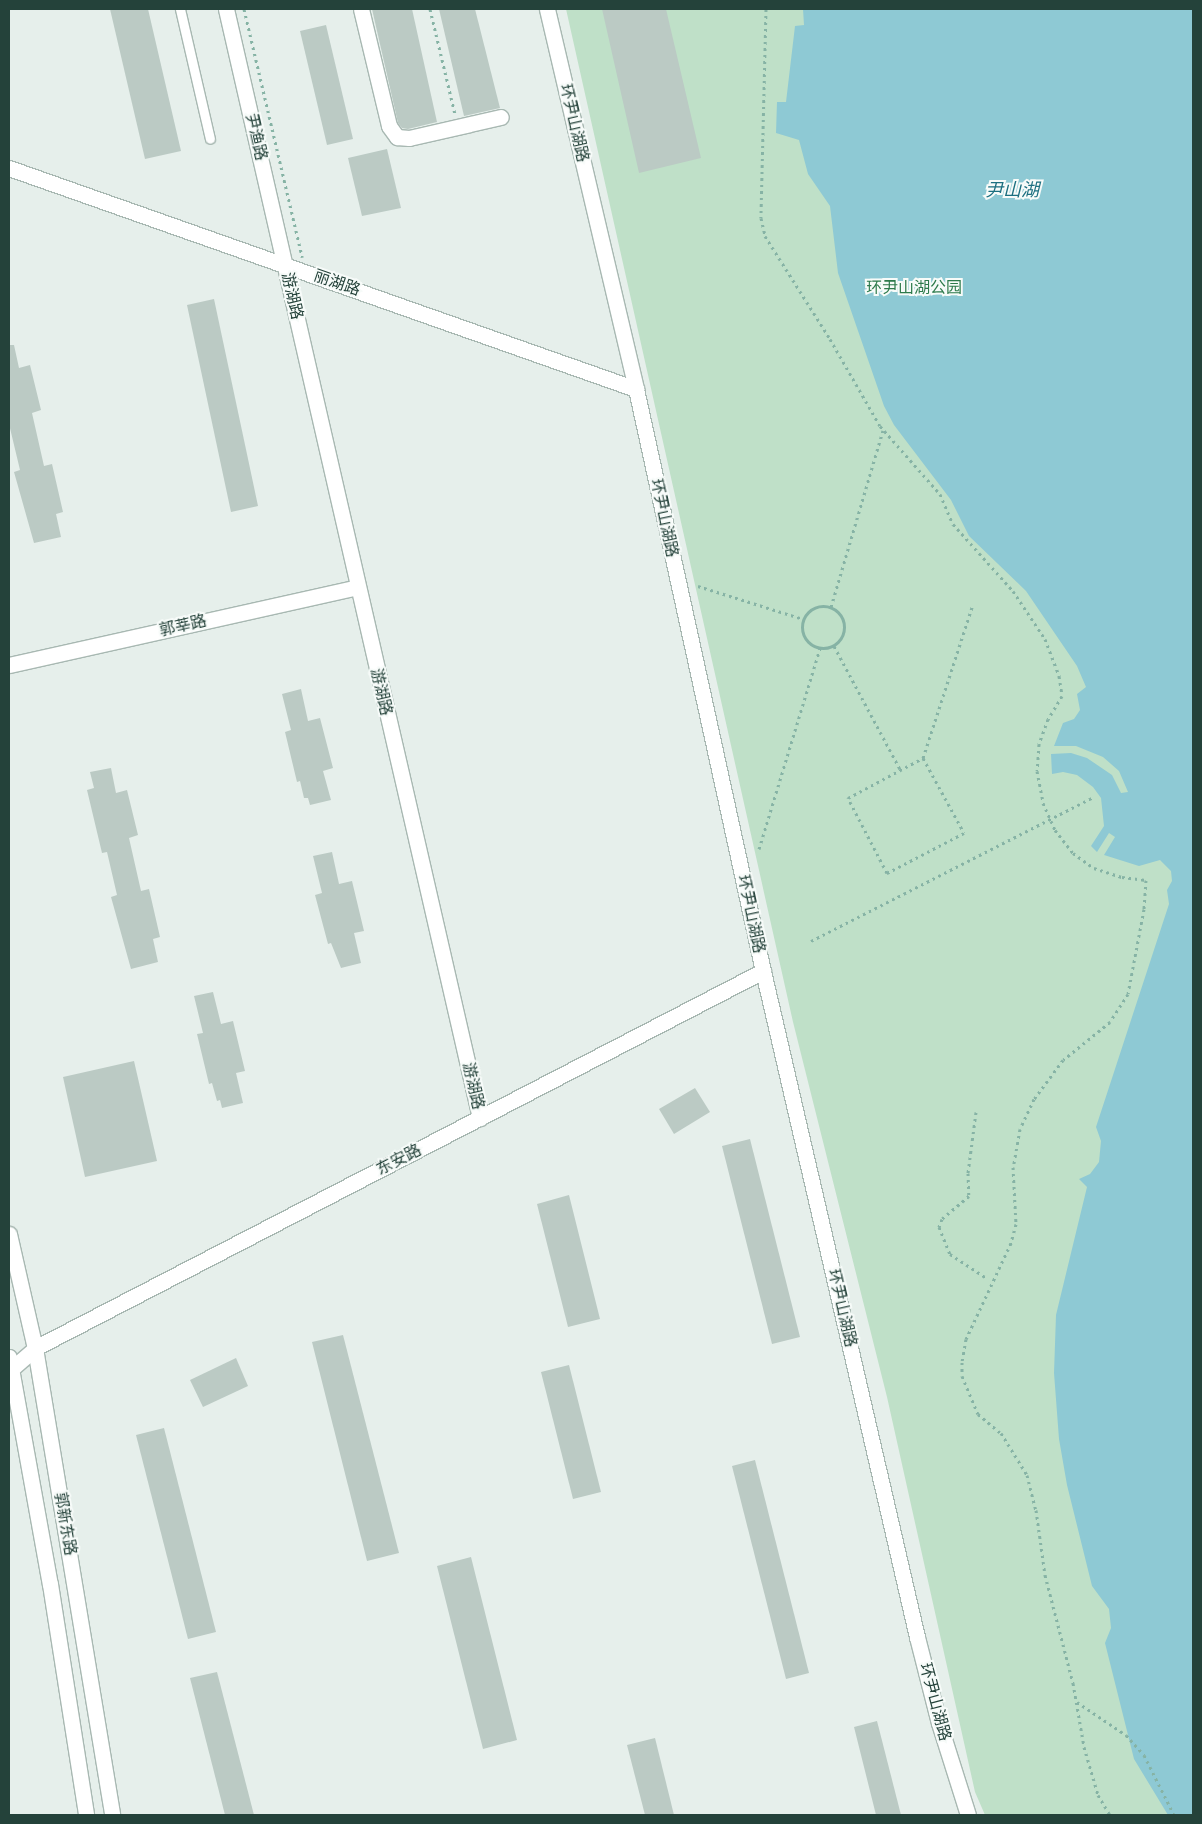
<!DOCTYPE html>
<html>
<head>
<meta charset="utf-8">
<style>
	body { margin:0 }
	#map { position:relative; width:1202px; height:1824px; overflow:hidden; background:#e6efeb; font-family:Helvetica,"Noto Sans SC",sans-serif }
	div>[style] { position:absolute }
	.green>* { inset:0; background:#bfe0c8 }
	.water>* { inset:0; background:#8ec9d4 }
	.building>* { inset:0; background:#bbcac4 }
	.path>* { height:3px; margin-top:-1.5px; transform-origin:0; background:repeating-linear-gradient(90deg,#86b3a5 0 2.5px,transparent 0 6.5px) }
	.path>.ring { margin:-1.5px; padding:0; box-sizing:content-box; background:none; border:3px solid #86b3a5; border-radius:50% }
	.roads { filter:drop-shadow(1px 0 #a8b8b2) drop-shadow(-1px 0 #a8b8b2) drop-shadow(0 1px #a8b8b2) drop-shadow(0 -1px #a8b8b2) }
	.lane>* { height:9px; margin:-4.5px; padding:0 4.5px; transform-origin:4.5px; border-radius:4.5px; background:#fff }
	.street>* { height:15px; margin:-7.5px; padding:0 7.5px; transform-origin:7.5px; border-radius:7.5px; background:#fff }
	.secondary>* { height:15px; margin:-7.5px; padding:0 7.5px; transform-origin:7.5px; border-radius:7.5px; background:#fff }
	span { translate:-50% -50%; white-space:nowrap; text-align:center; line-height:1.15; -webkit-text-stroke:4px #f7fbf9; paint-order:stroke }
	.street-label { font-size:16px; color:#24423a }
	.park-label { font-size:16px; color:#2d7a4b }
	.water-label { font-size:18px; color:#1c6f80; font-style:italic }
	.frame { position:absolute; inset:0; border:10px solid #24423a; pointer-events:none }
</style>
</head>
<body>
<div id="map">
	<div class="green">
		<i style="clip-path:polygon(566px 9px,1193px 9px,1193px 1815px,985px 1815px,975px 1792px,887px 1397px,793px 1022px)"></i>
	</div>
	<div class="water">
		<i style="clip-path:polygon(803px 9px,1193px 9px,1193px 1815px,1168px 1815px,1134px 1759px,1105px 1643px,1111px 1628px,1109px 1609px,1092px 1586px,1067px 1485px,1059px 1439px,1054px 1373px,1056px 1315px,1087px 1187px,1079px 1179px,1090px 1174px,1099px 1162px,1101px 1141px,1096px 1127px,1169px 904px,1167px 890px,1172px 881px,1171px 871px,1160px 860px,1139px 866px,1104px 855px,1115px 837px,1109px 833px,1097px 852px,1091px 846px,1104px 826px,1101px 798px,1093px 787px,1077px 775px,1063px 772px,1052px 774px,1051px 754px,1071px 753px,1087px 758px,1112px 775px,1121px 793px,1128px 792px,1119px 771px,1103px 757px,1076px 746px,1054px 746px,1063px 723px,1074px 719px,1080px 710px,1077px 694px,1086px 687px,1077px 666px,1026px 591px,969px 536px,951px 500px,894px 425px,884px 406px,838px 273px,830px 206px,808px 174px,799px 140px,776px 133px,777px 102px,786px 102px,795px 26px,804px 25px)"></i>
	</div>
	<div class="building">
		<i style="clip-path:polygon(110px 9px,148px 9px,181px 151px,145px 159px)"></i>
		<i style="clip-path:polygon(372px 9px,412px 9px,437px 122px,408px 129px,402px 128px,398px 123px)"></i>
		<i style="clip-path:polygon(439px 9px,475px 9px,500px 108px,464px 116px)"></i>
		<i style="clip-path:polygon(602px 9px,666px 9px,701px 158px,639px 173px)"></i>
		<i style="clip-path:polygon(326px 25px,353px 139px,327px 145px,300px 31px)"></i>
		<i style="clip-path:polygon(387px 149px,401px 208px,362px 216px,348px 158px)"></i>
		<i style="clip-path:polygon(214px 299px,258px 506px,231px 512px,187px 305px)"></i>
		<i style="clip-path:polygon(9px 345px,14px 345px,19px 368px,30px 365px,41px 410px,32px 413px,44px 466px,52px 464px,63px 512px,56px 514px,61px 537px,34px 543px,14px 472px,20px 470px,9px 424px)"></i>
		<i style="clip-path:polygon(301px 689px,308px 721px,320px 718px,333px 768px,323px 771px,331px 800px,310px 805px,308px 798px,304px 798px,300px 781px,297px 782px,285px 732px,291px 730px,282px 694px)"></i>
		<i style="clip-path:polygon(111px 768px,116px 793px,127px 790px,138px 835px,129px 838px,141px 891px,149px 889px,160px 937px,153px 939px,158px 962px,131px 969px,111px 897px,117px 895px,107px 852px,102px 853px,87px 790px,94px 788px,90px 772px)"></i>
		<i style="clip-path:polygon(332px 852px,339px 884px,352px 881px,364px 931px,354px 933px,361px 963px,341px 968px,331px 943px,328px 944px,315px 895px,322px 893px,313px 856px)"></i>
		<i style="clip-path:polygon(213px 992px,221px 1024px,233px 1021px,245px 1071px,236px 1073px,243px 1103px,222px 1108px,220px 1100px,217px 1101px,212px 1083px,209px 1084px,197px 1034px,203px 1033px,194px 996px)"></i>
		<i style="clip-path:polygon(134px 1061px,157px 1161px,85px 1177px,63px 1077px)"></i>
		<i style="clip-path:polygon(695px 1088px,710px 1112px,674px 1134px,659px 1109px)"></i>
		<i style="clip-path:polygon(750px 1139px,800px 1337px,772px 1344px,722px 1146px)"></i>
		<i style="clip-path:polygon(569px 1195px,600px 1319px,568px 1327px,537px 1204px)"></i>
		<i style="clip-path:polygon(343px 1335px,399px 1553px,367px 1561px,312px 1342px)"></i>
		<i style="clip-path:polygon(236px 1358px,248px 1386px,203px 1407px,190px 1380px)"></i>
		<i style="clip-path:polygon(569px 1365px,601px 1492px,573px 1499px,541px 1372px)"></i>
		<i style="clip-path:polygon(164px 1428px,216px 1632px,188px 1639px,136px 1435px)"></i>
		<i style="clip-path:polygon(755px 1460px,809px 1673px,786px 1679px,732px 1466px)"></i>
		<i style="clip-path:polygon(471px 1557px,517px 1740px,483px 1749px,437px 1566px)"></i>
		<i style="clip-path:polygon(217px 1672px,254px 1815px,225px 1815px,190px 1678px)"></i>
		<i style="clip-path:polygon(877px 1721px,901px 1815px,876px 1815px,854px 1727px)"></i>
		<i style="clip-path:polygon(655px 1738px,674px 1815px,645px 1815px,627px 1745px)"></i>
	</div>
	<div class="path">
		<i style="left:244px;top:9px;width:255px;rotate:76.8deg"></i>
		<i style="left:430px;top:9px;width:108px;rotate:76.6deg"></i>
		<i style="left:766px;top:9px;width:209px;rotate:91.4deg"></i>
		<i style="left:761px;top:218px;width:18px;rotate:77deg"></i>
		<i style="left:765px;top:236px;width:122px;rotate:57.7deg"></i>
		<i style="left:830px;top:339px;width:100px;rotate:60.1deg"></i>
		<i style="left:880px;top:426px;width:91px;rotate:48.6deg"></i>
		<i style="left:940px;top:494px;width:33px;rotate:67deg"></i>
		<i style="left:953px;top:524px;width:90px;rotate:48.2deg"></i>
		<i style="left:1013px;top:591px;width:58px;rotate:56.3deg"></i>
		<i style="left:1045px;top:639px;width:40px;rotate:69deg"></i>
		<i style="left:1059px;top:676px;width:20px;rotate:81deg"></i>
		<i style="left:1062px;top:696px;width:27px;rotate:121deg"></i>
		<i style="left:1048px;top:719px;width:27px;rotate:110deg"></i>
		<i style="left:1039px;top:744px;width:27px;rotate:94deg"></i>
		<i style="left:1037px;top:771px;width:33px;rotate:79deg"></i>
		<i style="left:1043px;top:803px;width:30px;rotate:66deg"></i>
		<i style="left:1055px;top:830px;width:29px;rotate:52deg"></i>
		<i style="left:1073px;top:853px;width:26px;rotate:36deg"></i>
		<i style="left:1094px;top:868px;width:29px;rotate:18deg"></i>
		<i style="left:1122px;top:877px;width:24px;rotate:7deg"></i>
		<i style="left:1146px;top:880px;width:29px;rotate:94deg"></i>
		<i style="left:1144px;top:909px;width:86px;rotate:100.7deg"></i>
		<i style="left:1128px;top:994px;width:33px;rotate:123deg"></i>
		<i style="left:1110px;top:1022px;width:60px;rotate:141deg"></i>
		<i style="left:1063px;top:1060px;width:49px;rotate:126.6deg"></i>
		<i style="left:1034px;top:1099px;width:33px;rotate:115deg"></i>
		<i style="left:1020px;top:1129px;width:39px;rotate:100deg"></i>
		<i style="left:1013px;top:1167px;width:57px;rotate:87deg"></i>
		<i style="left:1016px;top:1224px;width:20px;rotate:105deg"></i>
		<i style="left:1011px;top:1243px;width:106px;rotate:115.1deg"></i>
		<i style="left:966px;top:1339px;width:23px;rotate:100deg"></i>
		<i style="left:962px;top:1362px;width:14px;rotate:90deg"></i>
		<i style="left:962px;top:1376px;width:41px;rotate:67.2deg"></i>
		<i style="left:978px;top:1414px;width:30px;rotate:40deg"></i>
		<i style="left:1001px;top:1433px;width:49px;rotate:58.2deg"></i>
		<i style="left:1027px;top:1475px;width:36px;rotate:76deg"></i>
		<i style="left:1036px;top:1510px;width:66px;rotate:82.1deg"></i>
		<i style="left:1045px;top:1575px;width:112px;rotate:75.5deg"></i>
		<i style="left:1073px;top:1683px;width:65px;rotate:80.2deg"></i>
		<i style="left:1084px;top:1747px;width:50px;rotate:73.7deg"></i>
		<i style="left:1098px;top:1795px;width:23px;rotate:59deg"></i>
		<i style="left:698px;top:586px;width:110px;rotate:17.4deg"></i>
		<i class="ring" style="left:802px;top:606px;width:39px;height:39px"></i>
		<i style="left:831px;top:607px;width:184px;rotate:-73.6deg"></i>
		<i style="left:834px;top:646px;width:140px;rotate:61.8deg"></i>
		<i style="left:923px;top:758px;width:85px;rotate:61.3deg"></i>
		<i style="left:964px;top:833px;width:87px;rotate:152.5deg"></i>
		<i style="left:887px;top:873px;width:85px;rotate:-117.5deg"></i>
		<i style="left:848px;top:798px;width:85px;rotate:-28.1deg"></i>
		<i style="left:923px;top:758px;width:162px;rotate:-72deg"></i>
		<i style="left:759px;top:849px;width:210px;rotate:-73.1deg"></i>
		<i style="left:811px;top:941px;width:315px;rotate:-27deg"></i>
		<i style="left:976px;top:1112px;width:62px;rotate:97.5deg"></i>
		<i style="left:968px;top:1173px;width:23px;rotate:88deg"></i>
		<i style="left:969px;top:1196px;width:35px;rotate:140deg"></i>
		<i style="left:942px;top:1219px;width:9px;rotate:111deg"></i>
		<i style="left:939px;top:1227px;width:29px;rotate:68deg"></i>
		<i style="left:950px;top:1254px;width:45px;rotate:33.3deg"></i>
		<i style="left:1077px;top:1702px;width:59px;rotate:34deg"></i>
		<i style="left:1126px;top:1735px;width:27px;rotate:48deg"></i>
		<i style="left:1144px;top:1755px;width:67px;rotate:63.4deg"></i>
	</div>
	<div class="roads">
		<div class="lane">
			<i style="left:180px;top:9px;width:133px;rotate:77deg"></i>
		</div>
		<div class="street">
			<i style="left:361px;top:9px;width:120px;rotate:76.5deg"></i>
			<i style="left:389px;top:126px;width:14px;rotate:54deg"></i>
			<i style="left:397px;top:137px;width:12px;rotate:5deg"></i>
			<i style="left:409px;top:138px;width:94px;rotate:-12.9deg"></i>
		</div>
		<div class="secondary">
			<i style="left:226px;top:9px;width:1138px;rotate:77.1deg"></i>
			<i style="left:547px;top:9px;width:390px;rotate:76.8deg"></i>
			<i style="left:636px;top:389px;width:596px;rotate:77.69deg"></i>
			<i style="left:763px;top:971px;width:684px;rotate:76.98deg"></i>
			<i style="left:917px;top:1637px;width:89px;rotate:75.7deg"></i>
			<i style="left:939px;top:1723px;width:96px;rotate:72.5deg"></i>
			<i style="left:9px;top:168px;width:665px;rotate:19.42deg"></i>
			<i style="left:9px;top:665px;width:357px;rotate:-12.6deg"></i>
			<i style="left:9px;top:1234px;width:117px;rotate:77.2deg"></i>
			<i style="left:35px;top:1348px;width:473px;rotate:80.6deg"></i>
			<i style="left:9px;top:1357px;width:231px;rotate:79.8deg"></i>
			<i style="left:50px;top:1584px;width:234px;rotate:81.1deg"></i>
			<i style="left:9px;top:1371px;width:35px;rotate:-41deg"></i>
			<i style="left:35px;top:1348px;width:820px;rotate:-27.38deg"></i>
		</div>
	</div>
	<div class="street-label">
		<span style="left:574px;top:123px;rotate:77deg">环尹山湖路</span>
		<span style="left:256px;top:137px;rotate:77deg">尹渔路</span>
		<span style="left:337px;top:283px;rotate:19deg">丽湖路</span>
		<span style="left:292px;top:296px;rotate:77deg">游湖路</span>
		<span style="left:664px;top:518px;rotate:78deg">环尹山湖路</span>
		<span style="left:183px;top:626px;rotate:-13deg">郭莘路</span>
		<span style="left:381px;top:692px;rotate:77deg">游湖路</span>
		<span style="left:751px;top:914px;rotate:78deg">环尹山湖路</span>
		<span style="left:473px;top:1086px;rotate:77deg">游湖路</span>
		<span style="left:399px;top:1160px;rotate:-27deg">东安路</span>
		<span style="left:842px;top:1308px;rotate:77deg">环尹山湖路</span>
		<span style="left:65px;top:1524px;rotate:80deg">郭新东路</span>
		<span style="left:935px;top:1702px;rotate:75deg">环尹山湖路</span>
	</div>
	<div class="park-label">
		<span style="left:914px;top:288px">环尹山湖公园</span>
	</div>
	<div class="water-label">
		<span style="left:1012px;top:190px">尹山湖</span>
	</div>
	<div class="frame"></div>
</div>
</body>
</html>
